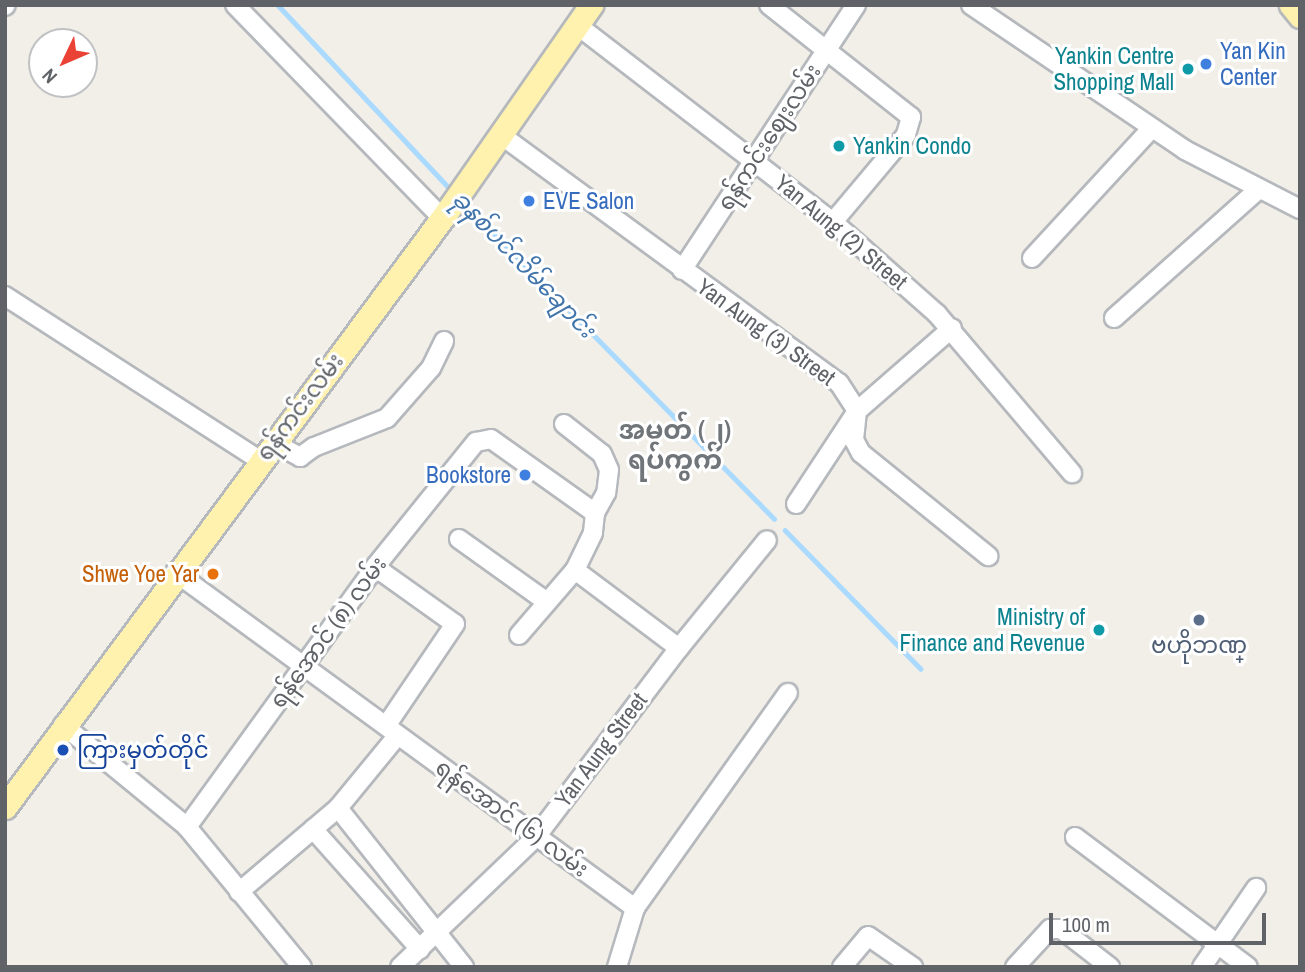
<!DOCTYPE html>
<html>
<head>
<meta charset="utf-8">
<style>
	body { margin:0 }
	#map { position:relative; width:1305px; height:972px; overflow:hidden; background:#f1efe8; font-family:"Archivo Narrow","Noto Sans Myanmar",sans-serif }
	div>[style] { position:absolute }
	.stream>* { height:4.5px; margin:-2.25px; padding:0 2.25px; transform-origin:2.25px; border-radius:2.25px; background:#aadaff }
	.roads { filter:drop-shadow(2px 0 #b5b8bc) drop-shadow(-2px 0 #b5b8bc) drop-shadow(0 2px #b5b8bc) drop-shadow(0 -2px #b5b8bc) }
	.minor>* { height:18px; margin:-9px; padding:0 9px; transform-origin:9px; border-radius:9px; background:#fff }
	.major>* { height:23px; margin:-11.5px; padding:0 11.5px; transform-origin:11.5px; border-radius:11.5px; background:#fff2af }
	.dots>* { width:19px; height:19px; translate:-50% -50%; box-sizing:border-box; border:4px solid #fff; border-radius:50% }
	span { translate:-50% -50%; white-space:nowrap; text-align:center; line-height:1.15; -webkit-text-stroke:6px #fff; paint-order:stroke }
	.shop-label { font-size:23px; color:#366cbe }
	.left { translate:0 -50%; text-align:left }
	.right { translate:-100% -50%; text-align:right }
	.culture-label { font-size:23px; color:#0d838f }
	.street-label { font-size:23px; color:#5f6368 }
	.food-label { font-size:23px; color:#c56008 }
	.service-label { font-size:23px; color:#4e5e75 }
	.transit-label { font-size:23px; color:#164399 }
	.water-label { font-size:24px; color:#4174aa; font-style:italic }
	.quarter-label { font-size:26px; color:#70757a; font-weight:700 }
	.frame { position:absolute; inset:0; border:7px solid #5f6368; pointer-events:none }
	.north { position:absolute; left:28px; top:28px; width:70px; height:70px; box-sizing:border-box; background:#fff; border:2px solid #bfc1c3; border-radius:50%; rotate:226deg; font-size:19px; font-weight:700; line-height:28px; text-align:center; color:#5f6368 }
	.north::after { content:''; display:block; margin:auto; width:24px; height:32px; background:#ea4335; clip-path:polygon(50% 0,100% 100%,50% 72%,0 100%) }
	.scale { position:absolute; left:1049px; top:913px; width:217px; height:32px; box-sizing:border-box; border:4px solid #5f6368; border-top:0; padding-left:9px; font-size:21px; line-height:24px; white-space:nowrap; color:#5f6368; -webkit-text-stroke:5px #fff; paint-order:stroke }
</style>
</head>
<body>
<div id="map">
	<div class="stream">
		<i style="left:278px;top:5px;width:255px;rotate:46.9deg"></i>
		<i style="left:463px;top:202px;width:444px;rotate:45.5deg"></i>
		<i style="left:785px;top:530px;width:194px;rotate:45.6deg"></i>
	</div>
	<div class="roads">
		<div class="minor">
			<i style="left:235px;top:5px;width:297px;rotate:45.8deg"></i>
			<i style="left:769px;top:5px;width:181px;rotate:38.3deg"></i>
			<i style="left:911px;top:117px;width:19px;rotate:106deg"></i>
			<i style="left:906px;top:135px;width:114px;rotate:130deg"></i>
			<i style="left:971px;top:5px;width:258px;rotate:34.1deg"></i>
			<i style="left:1185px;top:150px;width:129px;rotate:27.2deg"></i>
			<i style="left:5px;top:6px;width:1px;rotate:-45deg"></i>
			<i style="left:577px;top:25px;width:323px;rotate:37.6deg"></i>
			<i style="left:833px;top:222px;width:139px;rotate:41.5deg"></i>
			<i style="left:937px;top:314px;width:209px;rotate:49.7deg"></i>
			<i style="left:501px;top:135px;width:419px;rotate:36.3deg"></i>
			<i style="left:839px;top:383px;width:33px;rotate:57deg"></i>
			<i style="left:857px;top:411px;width:29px;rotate:96deg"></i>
			<i style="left:854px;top:440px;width:15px;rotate:62deg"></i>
			<i style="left:861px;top:453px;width:164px;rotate:39deg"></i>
			<i style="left:1032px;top:258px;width:177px;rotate:-47.3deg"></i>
			<i style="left:682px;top:270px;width:317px;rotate:-56.7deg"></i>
			<i style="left:5px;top:296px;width:305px;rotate:32.8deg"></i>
			<i style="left:1114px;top:318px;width:194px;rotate:-41.7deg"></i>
			<i style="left:564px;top:424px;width:48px;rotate:38.3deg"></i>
			<i style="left:602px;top:454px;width:17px;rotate:66deg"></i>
			<i style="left:609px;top:470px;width:23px;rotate:97deg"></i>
			<i style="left:606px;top:493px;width:23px;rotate:119deg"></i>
			<i style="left:274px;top:443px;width:30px;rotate:28deg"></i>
			<i style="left:300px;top:457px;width:17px;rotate:-36deg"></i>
			<i style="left:314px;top:447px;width:79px;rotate:-21.7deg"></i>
			<i style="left:387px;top:418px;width:67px;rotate:-48.7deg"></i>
			<i style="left:431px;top:368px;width:30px;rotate:-64deg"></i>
			<i style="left:796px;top:504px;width:111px;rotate:-56.7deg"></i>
			<i style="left:857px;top:411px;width:126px;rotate:-41.1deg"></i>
			<i style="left:459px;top:539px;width:108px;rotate:35.6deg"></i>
			<i style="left:375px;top:567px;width:98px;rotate:35.5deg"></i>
			<i style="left:455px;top:624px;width:123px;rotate:124.1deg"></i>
			<i style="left:175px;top:572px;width:570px;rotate:36.15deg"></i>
			<i style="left:519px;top:635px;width:86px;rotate:-49.3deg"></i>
			<i style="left:63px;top:725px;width:161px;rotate:39.4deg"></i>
			<i style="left:187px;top:827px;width:181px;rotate:50.6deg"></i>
			<i style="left:338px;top:808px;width:203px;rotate:51.6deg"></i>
			<i style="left:187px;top:827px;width:321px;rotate:-54.1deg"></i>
			<i style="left:375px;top:567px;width:161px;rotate:-51.1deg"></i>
			<i style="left:476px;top:442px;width:15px;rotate:-11deg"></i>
			<i style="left:491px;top:439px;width:128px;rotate:35.4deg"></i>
			<i style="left:595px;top:513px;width:20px;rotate:96deg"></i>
			<i style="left:593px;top:533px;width:41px;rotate:115.9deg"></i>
			<i style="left:575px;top:570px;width:130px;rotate:36.9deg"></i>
			<i style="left:313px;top:829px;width:161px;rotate:48.3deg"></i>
			<i style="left:1075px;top:837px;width:216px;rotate:36.9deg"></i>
			<i style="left:239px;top:892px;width:130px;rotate:-40.3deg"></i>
			<i style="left:338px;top:808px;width:94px;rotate:-50.6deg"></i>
			<i style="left:400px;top:967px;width:188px;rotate:-43.7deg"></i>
			<i style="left:536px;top:837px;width:237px;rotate:-52.9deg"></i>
			<i style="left:679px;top:648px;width:139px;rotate:-50.8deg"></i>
			<i style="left:617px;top:967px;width:62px;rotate:-73deg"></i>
			<i style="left:635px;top:908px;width:264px;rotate:-54.6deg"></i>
			<i style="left:842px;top:967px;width:40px;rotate:-50deg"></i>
			<i style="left:868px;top:936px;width:55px;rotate:34.6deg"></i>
			<i style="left:1015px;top:967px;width:52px;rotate:-47.4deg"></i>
			<i style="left:1050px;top:929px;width:11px"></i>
			<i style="left:1061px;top:929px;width:62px;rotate:37.8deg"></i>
			<i style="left:1202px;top:967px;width:96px;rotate:-55.6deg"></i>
		</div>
		<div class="major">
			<i style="left:1291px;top:5px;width:14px;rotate:51deg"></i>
			<i style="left:5px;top:807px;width:740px;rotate:-53.41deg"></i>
			<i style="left:446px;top:213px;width:254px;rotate:-55.1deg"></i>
		</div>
	</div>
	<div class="dots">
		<i style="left:1206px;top:64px;background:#3f7fe0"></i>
		<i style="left:1188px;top:69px;background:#0f9aa8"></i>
		<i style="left:839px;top:146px;background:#0f9aa8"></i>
		<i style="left:529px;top:201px;background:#3f7fe0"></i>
		<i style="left:525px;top:475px;background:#3f7fe0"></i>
		<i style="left:213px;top:574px;background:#e8710a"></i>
		<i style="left:1199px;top:620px;background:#5c6f8a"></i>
		<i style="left:1099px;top:630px;background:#0f9aa8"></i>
		<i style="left:63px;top:750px;background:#1a4fb4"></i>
	</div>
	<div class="shop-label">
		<span class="left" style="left:1220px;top:64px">Yan Kin<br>Center</span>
		<span class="left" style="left:543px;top:201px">EVE Salon</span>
		<span class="right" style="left:511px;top:475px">Bookstore</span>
	</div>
	<div class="culture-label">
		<span class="right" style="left:1174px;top:69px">Yankin Centre<br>Shopping Mall</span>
		<span class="left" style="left:853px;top:146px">Yankin Condo</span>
		<span class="right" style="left:1085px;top:630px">Ministry of<br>Finance and Revenue</span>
	</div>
	<div class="street-label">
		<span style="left:769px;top:137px;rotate:-57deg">ရန်ကင်းဈေးလမ်း</span>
		<span style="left:841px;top:232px;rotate:40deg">Yan Aung (2) Street</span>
		<span style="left:766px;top:332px;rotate:36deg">Yan Aung (3) Street</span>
		<span style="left:300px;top:407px;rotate:-53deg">ရန်ကင်းလမ်း</span>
		<span style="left:328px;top:632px;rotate:-54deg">ရန်အောင် (၈) လမ်း</span>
		<span style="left:601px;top:750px;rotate:-53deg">Yan Aung Street</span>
		<span style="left:512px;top:818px;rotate:36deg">ရန်အောင် (၆) လမ်း</span>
	</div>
	<div class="food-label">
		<span class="right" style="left:199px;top:574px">Shwe Yoe Yar</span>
	</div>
	<div class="service-label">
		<span style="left:1199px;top:645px">ဗဟိုဘဏ္</span>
	</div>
	<div class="transit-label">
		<span class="left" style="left:77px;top:750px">ကြားမှတ်တိုင်</span>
	</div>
	<div class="water-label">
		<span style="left:524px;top:264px;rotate:46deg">ခုနစ်ပင်လိမ်ချောင်း</span>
	</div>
	<div class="quarter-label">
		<span style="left:675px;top:445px">အမှတ် (၂)<br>ရပ်ကွက်</span>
	</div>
	<div class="frame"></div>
	<div class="north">N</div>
	<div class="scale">100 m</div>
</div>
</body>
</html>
